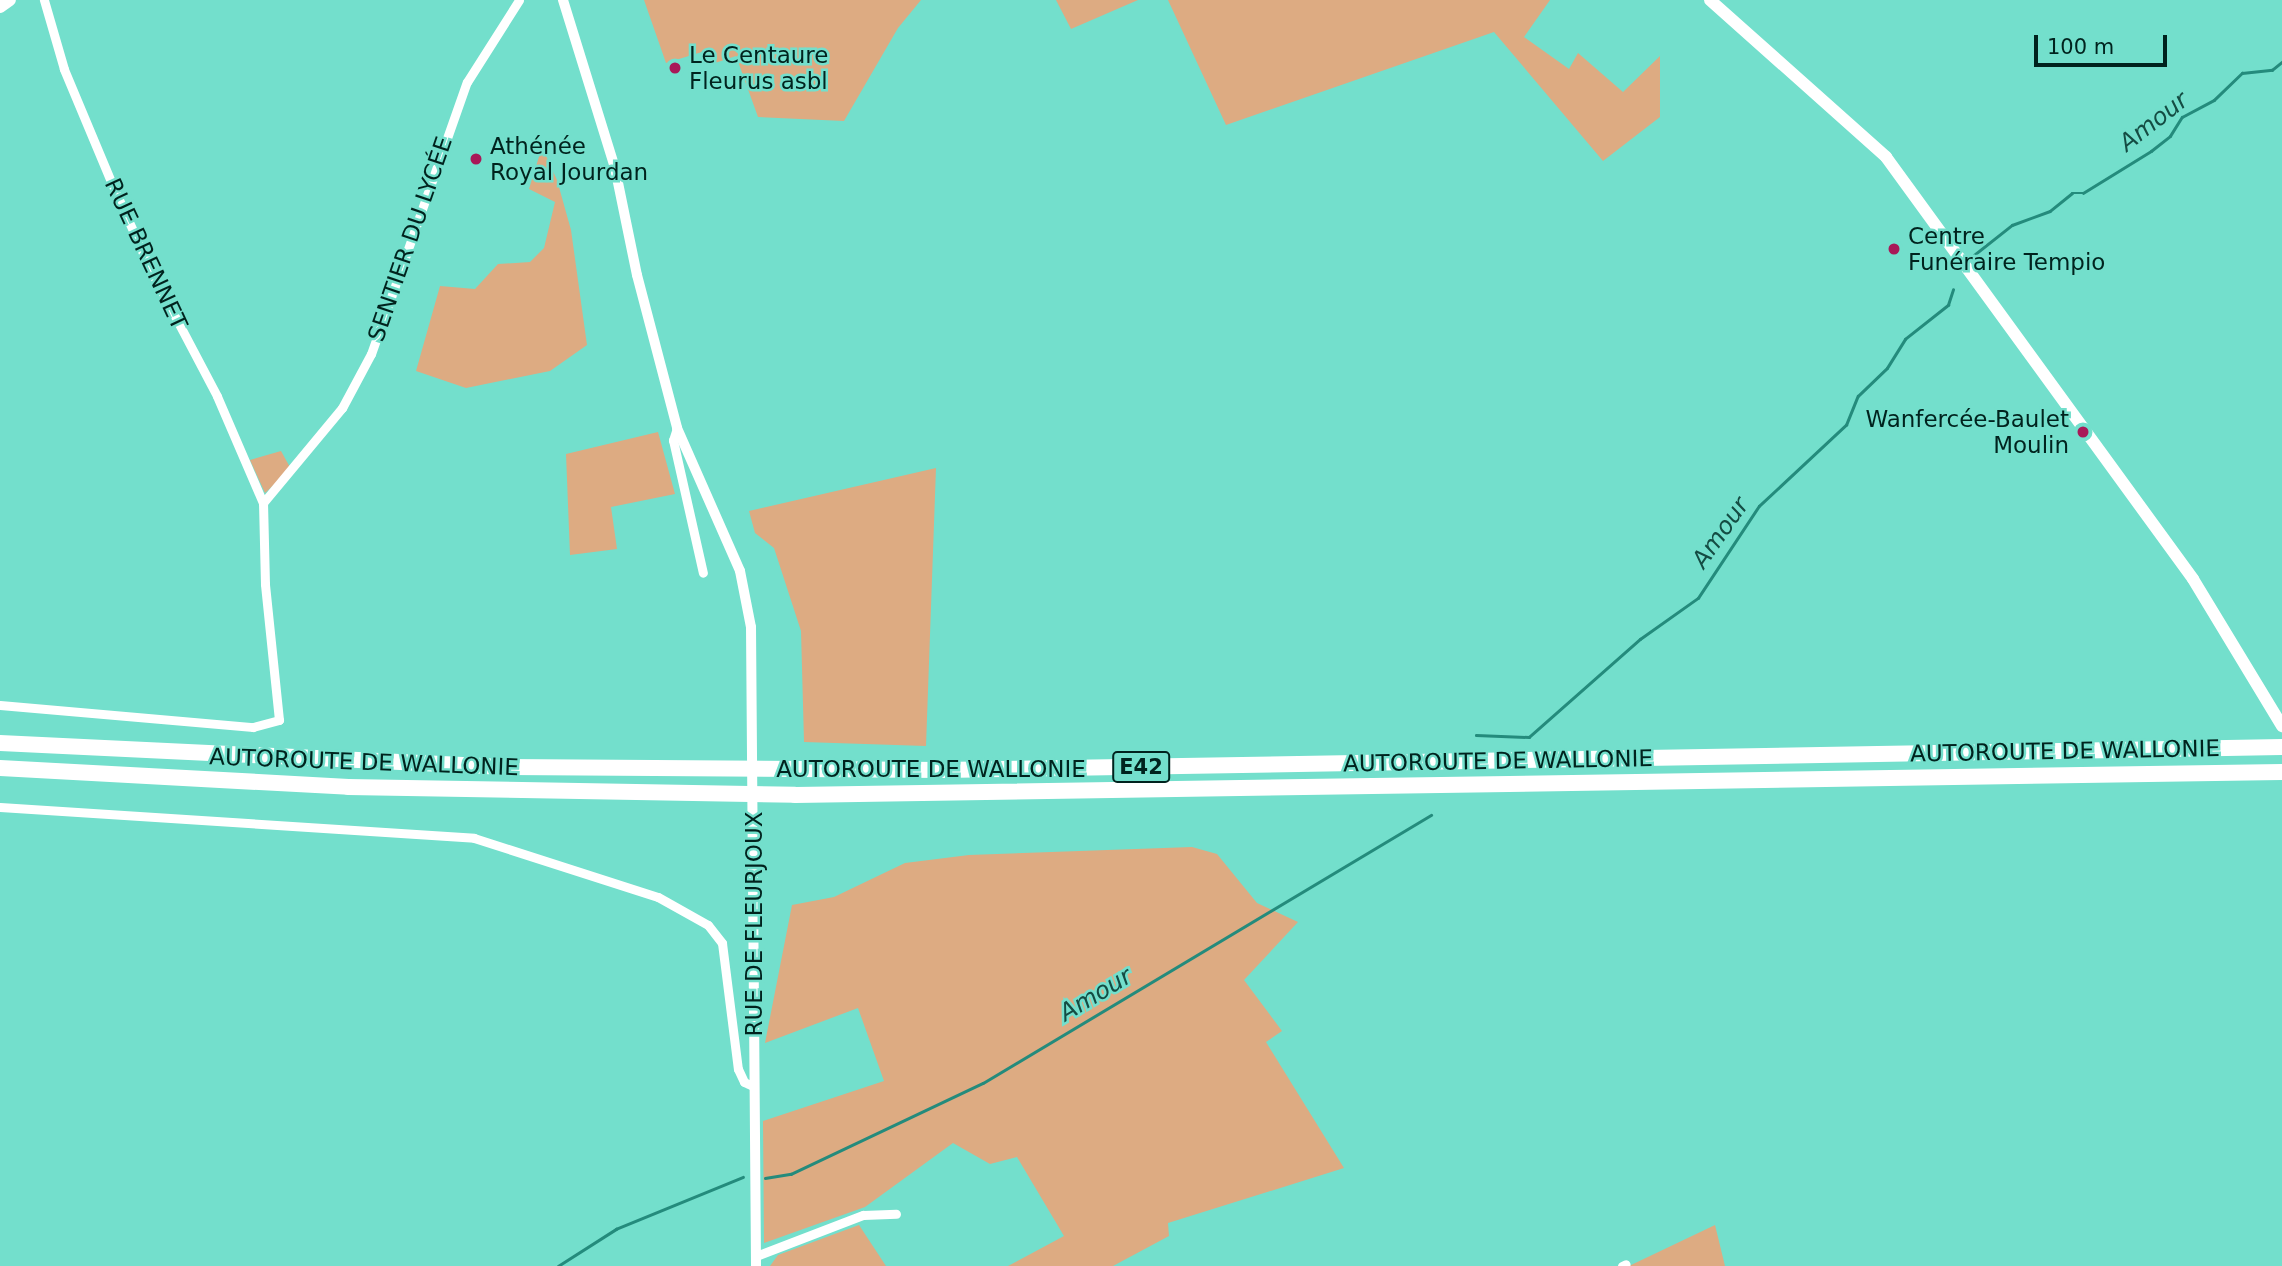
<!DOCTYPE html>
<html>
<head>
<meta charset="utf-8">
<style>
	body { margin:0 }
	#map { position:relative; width:2282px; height:1266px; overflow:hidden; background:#73dfcc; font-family:"DejaVu Sans",sans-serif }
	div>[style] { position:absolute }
	.green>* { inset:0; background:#ddab82 }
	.stream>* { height:2.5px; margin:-1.25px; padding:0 1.25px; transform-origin:1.25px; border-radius:1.25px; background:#248b7c }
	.minor>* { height:9px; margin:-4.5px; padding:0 4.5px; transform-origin:4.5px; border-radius:4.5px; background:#fff }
	.tertiary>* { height:10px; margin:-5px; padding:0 5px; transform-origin:5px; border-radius:5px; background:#fff }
	.secondary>* { height:12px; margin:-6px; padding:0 6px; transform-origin:6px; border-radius:6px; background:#fff }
	.motorway>* { height:16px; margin:-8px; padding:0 8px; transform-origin:8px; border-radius:8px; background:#fff }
	.dots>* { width:19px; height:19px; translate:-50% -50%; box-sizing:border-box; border:4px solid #73dfcc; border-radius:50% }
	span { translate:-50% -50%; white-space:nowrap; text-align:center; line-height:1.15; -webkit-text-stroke:5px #73dfcc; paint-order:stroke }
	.shield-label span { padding:2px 5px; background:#73dfcc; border:2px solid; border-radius:5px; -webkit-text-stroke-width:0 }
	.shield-label { font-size:21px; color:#00231e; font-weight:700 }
	.poi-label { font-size:23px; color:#00231e }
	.left { translate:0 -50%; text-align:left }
	.right { translate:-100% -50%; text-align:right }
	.street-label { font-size:23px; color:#00231e }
	.water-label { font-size:24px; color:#144c43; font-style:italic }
	.scale { position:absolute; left:2034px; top:35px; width:133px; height:32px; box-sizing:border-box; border:4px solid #00231e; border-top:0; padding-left:9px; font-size:21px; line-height:24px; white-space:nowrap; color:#00231e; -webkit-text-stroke:5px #73dfcc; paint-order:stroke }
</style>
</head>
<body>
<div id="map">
	<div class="green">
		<i style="clip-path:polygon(644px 0,921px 0,898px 28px,844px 121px,758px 117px,736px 56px,709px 65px,705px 51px,666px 63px)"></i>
		<i style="clip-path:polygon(1056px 0,1138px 0,1071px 29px)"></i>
		<i style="clip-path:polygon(1168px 0,1550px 0,1524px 37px,1569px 69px,1578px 53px,1623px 92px,1660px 56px,1660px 117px,1603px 161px,1494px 32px,1226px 125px)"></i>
		<i style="clip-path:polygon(542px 147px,557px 180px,571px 230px,587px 345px,550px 371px,466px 388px,416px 371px,440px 286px,475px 289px,498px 264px,530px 262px,544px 248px,555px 202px,529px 189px)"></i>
		<i style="clip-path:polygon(658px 432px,675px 494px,611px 507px,617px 549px,570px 555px,566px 454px)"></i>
		<i style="clip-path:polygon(281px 451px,291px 469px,265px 493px,250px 460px)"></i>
		<i style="clip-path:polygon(936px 468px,926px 746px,804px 742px,801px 631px,774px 548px,755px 533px,749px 511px)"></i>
		<i style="clip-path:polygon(1192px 847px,1217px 854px,1257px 903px,1298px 922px,1244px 980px,1282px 1031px,1266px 1042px,1344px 1168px,1168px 1223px,1169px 1236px,1113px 1266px,1008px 1266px,1064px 1236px,1017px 1157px,990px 1164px,953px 1143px,865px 1207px,764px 1243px,763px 1121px,884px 1081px,858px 1008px,765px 1043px,792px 905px,834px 897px,905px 863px,969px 855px)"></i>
		<i style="clip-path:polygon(859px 1225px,886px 1266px,770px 1266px,778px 1255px)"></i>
		<i style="clip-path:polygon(1715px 1225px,1725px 1266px,1629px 1266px)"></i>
	</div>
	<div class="stream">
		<i style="left:1974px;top:255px;width:48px;rotate:-38.3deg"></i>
		<i style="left:2012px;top:225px;width:40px;rotate:-20.2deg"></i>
		<i style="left:2050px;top:211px;width:28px;rotate:-39deg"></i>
		<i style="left:2072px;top:193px;width:11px"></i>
		<i style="left:2083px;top:193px;width:80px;rotate:-31.7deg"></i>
		<i style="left:2151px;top:151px;width:24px;rotate:-38deg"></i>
		<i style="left:2170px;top:136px;width:22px;rotate:-58deg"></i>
		<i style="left:2182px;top:117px;width:36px;rotate:-28deg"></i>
		<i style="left:2214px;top:100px;width:39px;rotate:-44deg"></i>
		<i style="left:2242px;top:73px;width:30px;rotate:-6deg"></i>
		<i style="left:2272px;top:70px;width:13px;rotate:-39deg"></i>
		<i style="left:1476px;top:735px;width:53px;rotate:2.2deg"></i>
		<i style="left:1529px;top:737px;width:148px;rotate:-41.4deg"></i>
		<i style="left:1640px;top:639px;width:71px;rotate:-35.3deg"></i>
		<i style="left:1698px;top:598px;width:110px;rotate:-56.5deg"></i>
		<i style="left:1759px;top:506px;width:119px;rotate:-43deg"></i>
		<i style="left:1846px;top:425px;width:31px;rotate:-68deg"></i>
		<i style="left:1858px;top:396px;width:40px;rotate:-44deg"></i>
		<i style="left:1887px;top:368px;width:34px;rotate:-58deg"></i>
		<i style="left:1905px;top:339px;width:55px;rotate:-38.3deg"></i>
		<i style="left:1948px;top:305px;width:16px;rotate:-72deg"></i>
		<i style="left:765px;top:1178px;width:26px;rotate:-9deg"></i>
		<i style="left:791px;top:1174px;width:212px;rotate:-25.4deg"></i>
		<i style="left:983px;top:1083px;width:522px;rotate:-30.89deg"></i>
		<i style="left:558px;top:1266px;width:69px;rotate:-32.5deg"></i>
		<i style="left:616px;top:1229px;width:137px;rotate:-22.3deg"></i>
	</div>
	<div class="minor">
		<i style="left:677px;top:428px;width:13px;rotate:108deg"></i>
		<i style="left:673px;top:440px;width:136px;rotate:77.3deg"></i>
		<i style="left:263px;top:503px;width:124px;rotate:-50.3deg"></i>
		<i style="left:342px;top:408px;width:61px;rotate:-61.8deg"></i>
		<i style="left:371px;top:354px;width:288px;rotate:-70.6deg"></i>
		<i style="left:467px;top:82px;width:97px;rotate:-57.6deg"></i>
		<i style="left:0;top:705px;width:254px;rotate:5deg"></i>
		<i style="left:253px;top:727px;width:27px;rotate:-15deg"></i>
		<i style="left:279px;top:720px;width:137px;rotate:-95.9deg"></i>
		<i style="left:265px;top:584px;width:81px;rotate:-91.4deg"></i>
		<i style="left:263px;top:503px;width:116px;rotate:-113.3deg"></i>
		<i style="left:217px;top:396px;width:141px;rotate:-117.8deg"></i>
		<i style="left:151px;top:271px;width:95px;rotate:-114.1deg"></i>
		<i style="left:112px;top:184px;width:125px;rotate:-112.7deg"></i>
		<i style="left:64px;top:69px;width:72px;rotate:-106.2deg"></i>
		<i style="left:0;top:807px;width:475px;rotate:3.7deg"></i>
		<i style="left:474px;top:838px;width:193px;rotate:17.8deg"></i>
		<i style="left:658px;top:897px;width:57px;rotate:29.2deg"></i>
		<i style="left:708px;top:925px;width:23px;rotate:52deg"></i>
		<i style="left:722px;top:943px;width:127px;rotate:82.8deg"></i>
		<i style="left:738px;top:1069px;width:14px;rotate:65deg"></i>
		<i style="left:744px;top:1082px;width:10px;rotate:24deg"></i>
		<i style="left:756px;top:1256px;width:115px;rotate:-21deg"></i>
		<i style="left:863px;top:1215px;width:33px;rotate:-2deg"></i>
		<i style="left:1622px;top:1266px;width:4px;rotate:-27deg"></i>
	</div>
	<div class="tertiary">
		<i style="left:563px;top:0;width:176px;rotate:72.8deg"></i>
		<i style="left:615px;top:168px;width:109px;rotate:78.4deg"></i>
		<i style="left:637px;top:275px;width:158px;rotate:75.3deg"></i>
		<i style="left:677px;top:428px;width:156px;rotate:66.2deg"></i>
		<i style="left:740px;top:571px;width:57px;rotate:78.9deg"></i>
		<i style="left:751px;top:627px;width:639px;rotate:89.55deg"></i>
	</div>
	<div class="secondary">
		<i style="left:1710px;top:0;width:236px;rotate:41.7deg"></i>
		<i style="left:1886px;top:157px;width:522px;rotate:53.96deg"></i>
		<i style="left:2193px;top:579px;width:172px;rotate:58.8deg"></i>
		<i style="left:0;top:7px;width:12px;rotate:-35deg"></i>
	</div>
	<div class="motorway">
		<i style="left:0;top:743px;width:505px;rotate:2.73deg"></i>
		<i style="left:504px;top:767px;width:440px;rotate:0.4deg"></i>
		<i style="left:944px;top:770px;width:1338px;rotate:-0.98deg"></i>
		<i style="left:0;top:768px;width:349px;rotate:3.1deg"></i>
		<i style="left:348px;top:787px;width:447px;rotate:1deg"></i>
		<i style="left:795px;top:795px;width:1487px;rotate:-0.89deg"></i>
	</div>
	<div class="dots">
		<i style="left:675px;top:68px;background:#a81958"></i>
		<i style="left:476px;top:159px;background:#a81958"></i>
		<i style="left:1894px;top:249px;background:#a81958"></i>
		<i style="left:2083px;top:432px;background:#a81958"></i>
	</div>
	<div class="shield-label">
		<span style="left:1141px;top:767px">E42</span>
	</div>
	<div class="poi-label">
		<span class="left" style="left:689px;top:68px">Le Centaure<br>Fleurus asbl</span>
		<span class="left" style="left:490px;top:159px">Athénée<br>Royal Jourdan</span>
		<span class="left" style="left:1908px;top:249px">Centre<br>Funéraire Tempio</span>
		<span class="right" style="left:2069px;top:432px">Wanfercée-Baulet<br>Moulin</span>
	</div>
	<div class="street-label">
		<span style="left:410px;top:239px;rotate:-71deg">SENTIER DU LYCÉE</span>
		<span style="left:146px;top:254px;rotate:65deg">RUE BRENNET</span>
		<span style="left:2065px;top:751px;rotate:-1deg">AUTOROUTE DE WALLONIE</span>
		<span style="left:1498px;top:761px;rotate:-1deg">AUTOROUTE DE WALLONIE</span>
		<span style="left:364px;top:762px;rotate:2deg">AUTOROUTE DE WALLONIE</span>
		<span style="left:931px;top:769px">AUTOROUTE DE WALLONIE</span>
		<span style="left:754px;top:924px;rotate:-90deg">RUE DE FLEURJOUX</span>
	</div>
	<div class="water-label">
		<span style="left:2154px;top:122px;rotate:-38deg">Amour</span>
		<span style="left:1721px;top:533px;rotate:-55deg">Amour</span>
		<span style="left:1096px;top:995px;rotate:-31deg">Amour</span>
	</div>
	<div class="scale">100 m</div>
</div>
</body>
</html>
